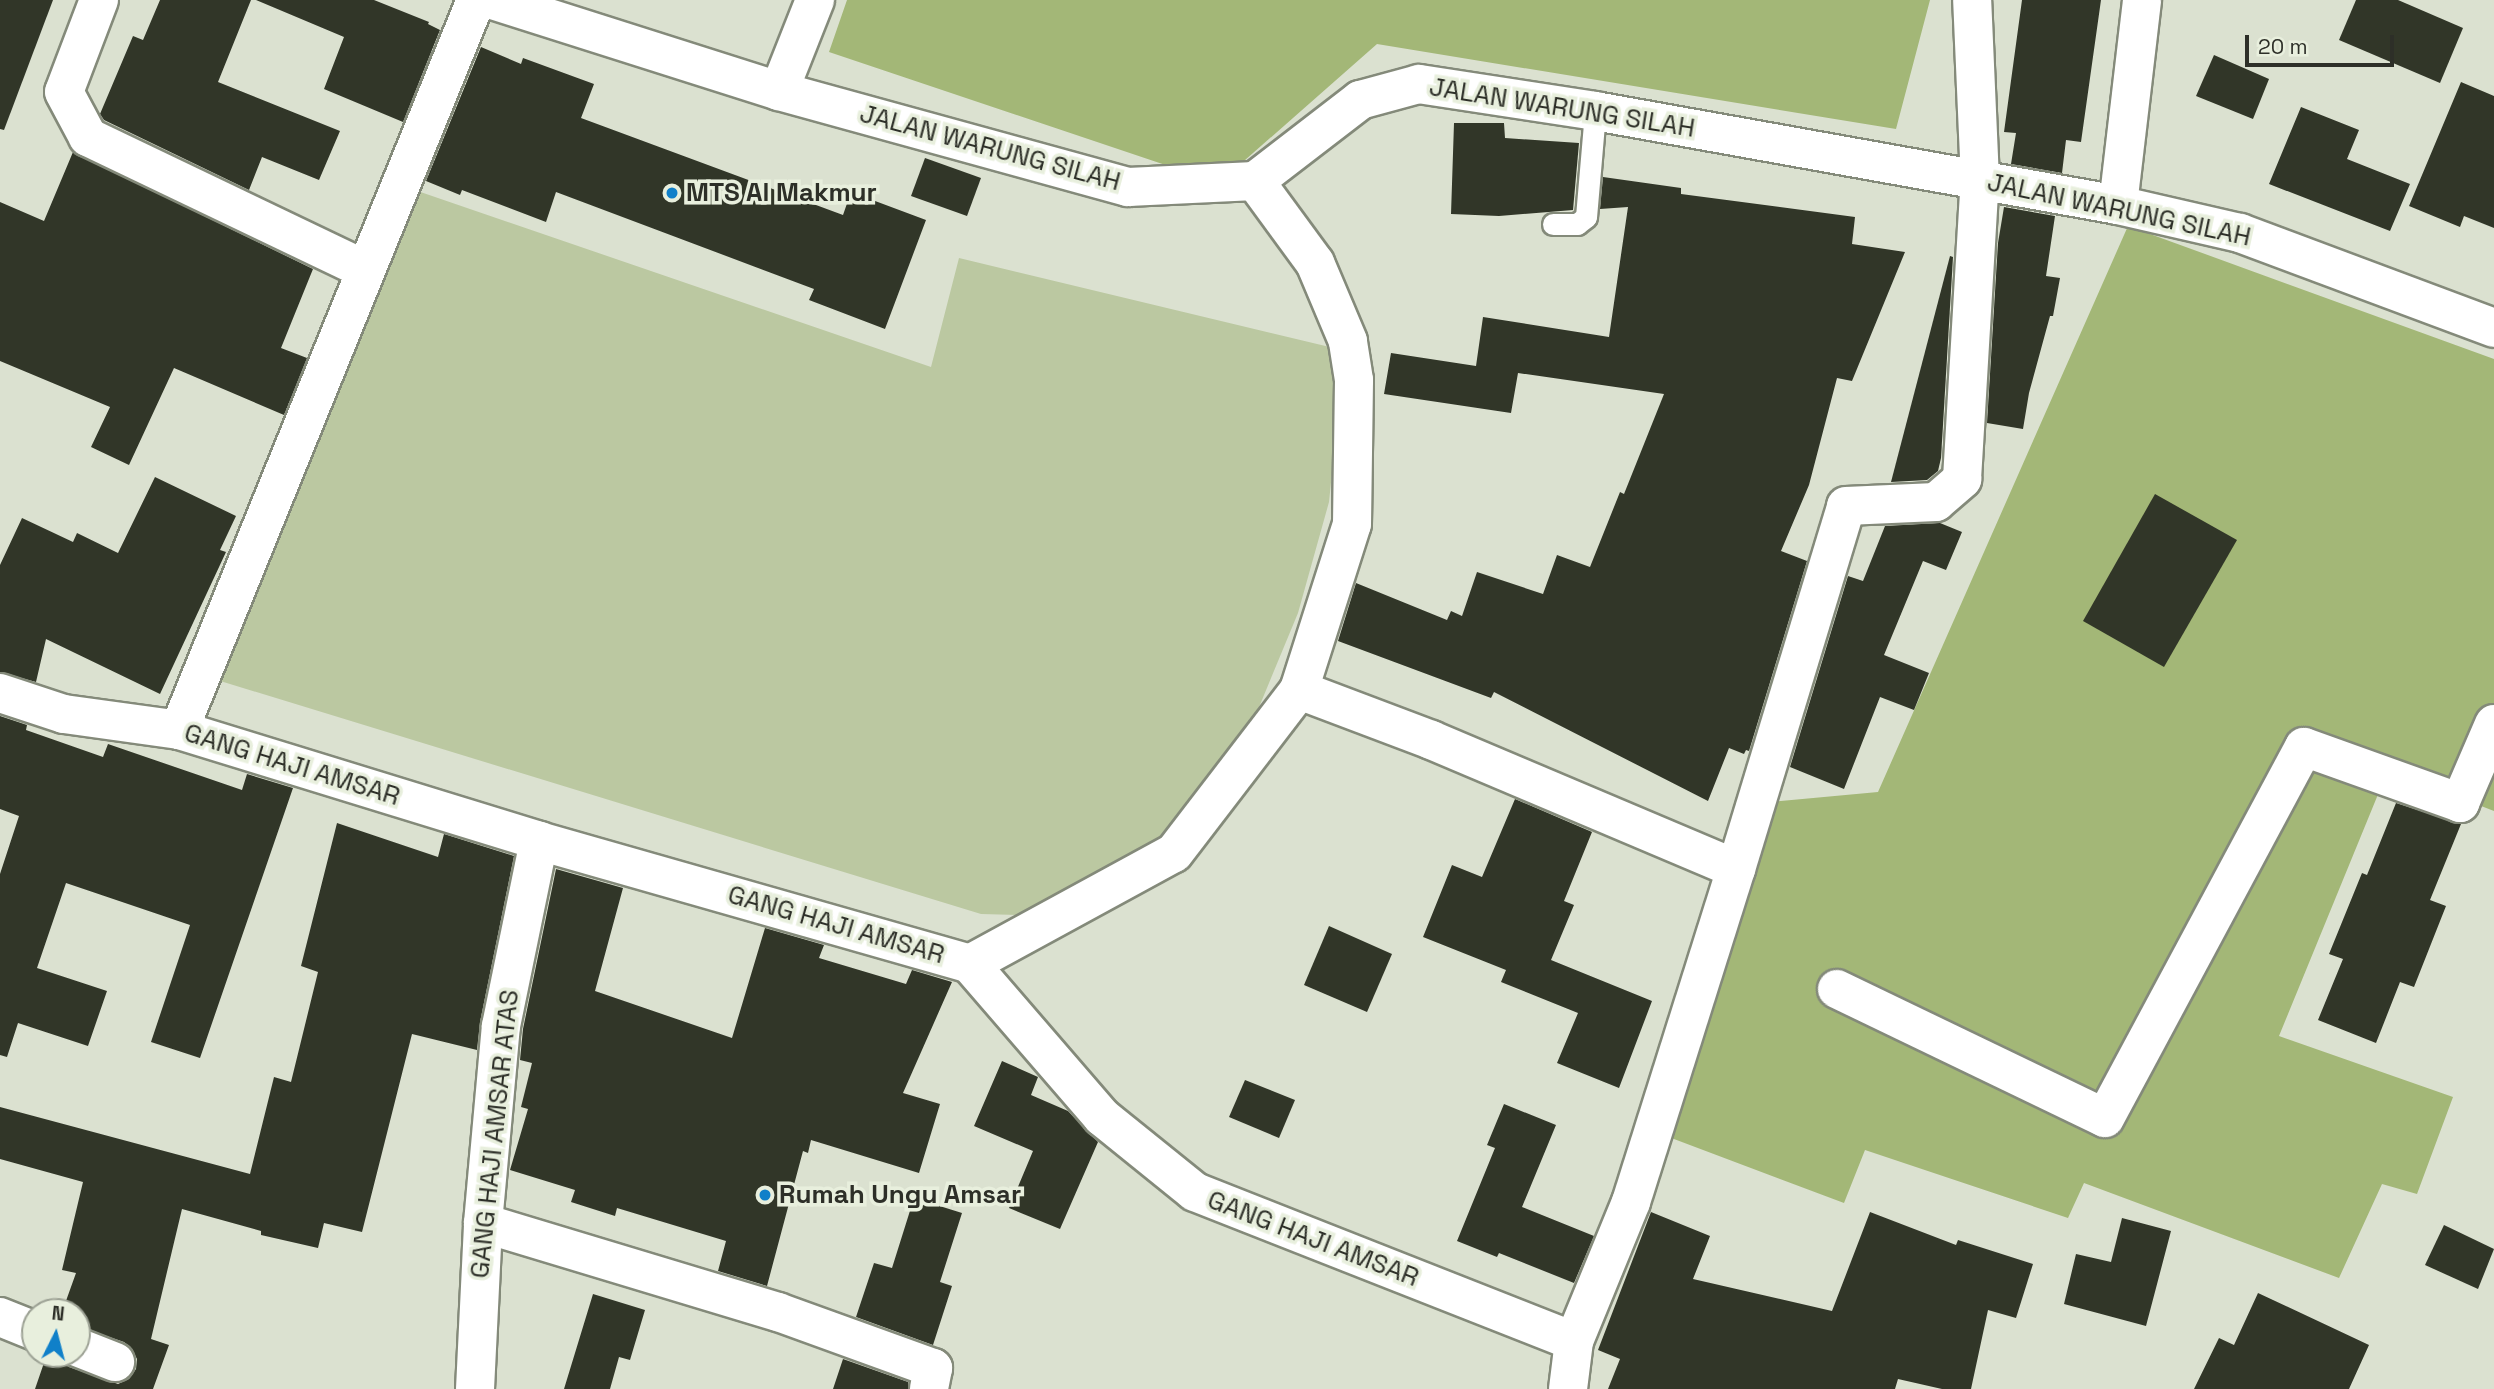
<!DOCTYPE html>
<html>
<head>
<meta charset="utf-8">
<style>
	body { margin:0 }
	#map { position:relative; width:2494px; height:1389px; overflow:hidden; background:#dbe1d0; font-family:"Space Grotesk",sans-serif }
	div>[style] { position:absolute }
	.green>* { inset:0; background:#bbc8a1 }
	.forest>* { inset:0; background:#a3b777 }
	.building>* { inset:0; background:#313628 }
	.roads { filter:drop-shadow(2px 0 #848a7a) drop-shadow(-2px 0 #848a7a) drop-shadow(0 2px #848a7a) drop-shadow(0 -2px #848a7a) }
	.lane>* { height:21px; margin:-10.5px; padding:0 10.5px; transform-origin:10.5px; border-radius:10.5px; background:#fff }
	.street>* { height:38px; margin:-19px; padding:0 19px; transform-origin:19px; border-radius:19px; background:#fff }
	.secondary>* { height:38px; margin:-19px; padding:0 19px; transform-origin:19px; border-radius:19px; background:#fff }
	.dots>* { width:19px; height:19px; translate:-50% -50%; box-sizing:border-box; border:4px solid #e8efdd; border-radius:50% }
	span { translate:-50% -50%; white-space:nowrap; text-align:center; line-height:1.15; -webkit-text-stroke:7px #e8efdd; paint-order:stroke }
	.street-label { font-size:26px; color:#2d2f28 }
	.poi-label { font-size:26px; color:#2d2f28; font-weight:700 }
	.left { translate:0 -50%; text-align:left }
	.north { position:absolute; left:21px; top:1298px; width:70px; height:70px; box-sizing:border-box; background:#e8efdd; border:2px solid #9da295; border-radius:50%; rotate:6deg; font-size:19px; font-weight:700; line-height:28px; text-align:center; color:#2d2f28 }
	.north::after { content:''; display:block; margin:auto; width:24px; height:32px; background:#1080c9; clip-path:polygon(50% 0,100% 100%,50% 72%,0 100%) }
	.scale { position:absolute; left:2245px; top:35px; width:149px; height:32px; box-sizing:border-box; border:4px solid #2d2f28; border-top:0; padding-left:9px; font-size:21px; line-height:24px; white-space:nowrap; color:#2d2f28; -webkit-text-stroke:5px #e8efdd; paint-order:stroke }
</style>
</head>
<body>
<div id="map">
	<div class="green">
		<i style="clip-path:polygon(403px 186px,931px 367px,959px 258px,1338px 349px,1340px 394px,1329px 502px,1298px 613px,1245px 741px,1159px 843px,1047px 916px,981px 914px,204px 676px)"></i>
	</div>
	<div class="forest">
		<i style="clip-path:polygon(847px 0,1930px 0,1896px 129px,1377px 44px,1219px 183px,829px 52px)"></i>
		<i style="clip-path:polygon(2128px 226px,2494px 359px,2494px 811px,2388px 770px,2279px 1036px,2453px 1097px,2417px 1194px,2382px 1184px,2339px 1278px,2084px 1183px,2068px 1218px,1865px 1150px,1844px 1203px,1666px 1136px,1769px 802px,1878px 792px)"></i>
	</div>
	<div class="building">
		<i style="clip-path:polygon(0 0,53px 0,4px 130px,0 129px)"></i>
		<i style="clip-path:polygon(160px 0,251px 0,218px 82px,340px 131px,319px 180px,262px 157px,249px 190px,104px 120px,100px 114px,133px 36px,143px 40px)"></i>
		<i style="clip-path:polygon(256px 0,374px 0,429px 22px,428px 24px,440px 30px,403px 122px,324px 89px,344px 37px)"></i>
		<i style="clip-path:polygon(2022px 0,2101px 0,2081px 142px,2066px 140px,2062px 173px,2011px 164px,2016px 133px,2004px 132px)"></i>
		<i style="clip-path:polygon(2356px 0,2398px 0,2463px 28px,2440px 83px,2339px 40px)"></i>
		<i style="clip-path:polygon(481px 47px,521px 64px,523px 58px,594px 84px,581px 118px,843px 215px,851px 192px,926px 220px,885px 329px,809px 300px,814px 289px,556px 192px,546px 222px,462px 190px,460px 195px,426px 181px)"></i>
		<i style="clip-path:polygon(2214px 55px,2269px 79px,2253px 119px,2196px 96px)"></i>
		<i style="clip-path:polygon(2461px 82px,2494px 96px,2494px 228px,2464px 216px,2460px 227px,2409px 206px)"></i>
		<i style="clip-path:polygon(2301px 107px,2359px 130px,2347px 159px,2410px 184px,2390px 231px,2269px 184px)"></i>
		<i style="clip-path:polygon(1454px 123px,1504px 123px,1505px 138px,1579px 143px,1573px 210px,1499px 216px,1451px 214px)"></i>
		<i style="clip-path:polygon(73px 152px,313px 269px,281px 348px,307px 358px,284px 415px,174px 368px,129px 465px,91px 447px,110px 407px,0 361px,0 202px,44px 221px)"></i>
		<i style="clip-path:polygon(925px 158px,981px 178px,967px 216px,911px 196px)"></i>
		<i style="clip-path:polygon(1603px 177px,1681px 188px,1681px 194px,1855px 217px,1852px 244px,1905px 252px,1852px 381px,1837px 378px,1809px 485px,1781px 551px,1807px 561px,1749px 751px,1746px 750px,1744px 754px,1729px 748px,1708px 801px,1494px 692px,1491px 698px,1338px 641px,1356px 583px,1447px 620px,1451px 611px,1462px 616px,1477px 572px,1543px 594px,1557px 555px,1590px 567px,1620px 492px,1624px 494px,1664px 394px,1518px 373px,1511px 413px,1384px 394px,1391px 353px,1476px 366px,1483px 317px,1609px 337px,1628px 207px,1600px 209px)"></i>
		<i style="clip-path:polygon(2004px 207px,2055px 216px,2046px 276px,2060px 278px,2053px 316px,2050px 316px,2029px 393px,2023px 429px,1987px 423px,1998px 243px)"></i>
		<i style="clip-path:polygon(1950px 256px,1953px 257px,1941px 458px,1938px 471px,1927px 480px,1891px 482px)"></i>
		<i style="clip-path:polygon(155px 477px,236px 516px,220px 550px,226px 552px,160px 694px,46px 639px,36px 682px,0 672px,0 565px,22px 518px,73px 542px,77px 533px,118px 553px)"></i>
		<i style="clip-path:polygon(2155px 494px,2237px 540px,2164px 667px,2083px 621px)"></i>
		<i style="clip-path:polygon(1940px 523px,1962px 532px,1946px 570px,1923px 561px,1884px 655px,1929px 673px,1914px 710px,1880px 697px,1844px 789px,1790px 767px,1848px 576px,1863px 581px,1885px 526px)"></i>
		<i style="clip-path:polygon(0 716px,27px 725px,26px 730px,103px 757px,108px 744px,242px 790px,247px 774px,293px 788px,200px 1058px,151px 1042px,190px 925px,66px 883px,37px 968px,107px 991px,88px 1046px,18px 1023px,7px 1057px,0 1055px,0 874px,19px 816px,0 809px)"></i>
		<i style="clip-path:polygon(1515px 799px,1592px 832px,1564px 901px,1574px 905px,1551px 960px,1652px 1001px,1619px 1088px,1557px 1063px,1578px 1013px,1501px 982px,1506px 970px,1423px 937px,1452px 865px,1482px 877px)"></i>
		<i style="clip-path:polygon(2396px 803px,2461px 824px,2430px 900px,2446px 906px,2414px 987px,2400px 982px,2376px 1043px,2318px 1020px,2343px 959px,2329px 954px,2362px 873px,2367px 875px)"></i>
		<i style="clip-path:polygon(337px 823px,438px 857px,444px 834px,514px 856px,480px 1022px,477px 1050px,412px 1034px,362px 1232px,324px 1223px,318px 1248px,261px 1235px,261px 1231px,182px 1209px,151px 1339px,169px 1345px,153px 1389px,35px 1389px,47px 1354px,57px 1354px,69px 1367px,118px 1384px,129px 1379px,136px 1369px,137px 1359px,132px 1349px,124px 1342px,77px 1326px,77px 1312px,62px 1312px,76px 1273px,62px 1270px,83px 1182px,0 1159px,0 1107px,250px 1174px,274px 1077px,291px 1082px,318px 972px,301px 966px)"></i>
		<i style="clip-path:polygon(556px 869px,623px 888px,595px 991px,732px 1038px,765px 928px,824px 945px,819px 958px,906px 984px,912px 970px,952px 982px,903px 1093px,940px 1104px,919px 1173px,811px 1140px,808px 1153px,803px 1151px,767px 1286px,718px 1271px,726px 1241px,617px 1208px,615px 1216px,571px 1202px,575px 1190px,510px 1170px,528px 1109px,521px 1107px,532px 1063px,520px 1060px,523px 1029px)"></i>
		<i style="clip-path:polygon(1329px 926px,1392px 954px,1367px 1012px,1304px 985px)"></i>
		<i style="clip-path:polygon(1002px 1061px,1038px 1077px,1031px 1095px,1068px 1111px,1098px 1142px,1060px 1229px,1009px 1208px,1033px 1151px,974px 1126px)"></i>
		<i style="clip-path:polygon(1245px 1080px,1295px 1100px,1279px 1138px,1229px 1117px)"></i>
		<i style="clip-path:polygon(1504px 1104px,1556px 1125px,1522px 1207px,1594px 1236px,1574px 1283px,1499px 1253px,1497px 1257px,1457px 1241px,1495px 1148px,1487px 1145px)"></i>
		<i style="clip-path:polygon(914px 1198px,962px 1213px,940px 1282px,952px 1286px,933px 1345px,856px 1317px,874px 1263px,892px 1268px)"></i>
		<i style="clip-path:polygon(1651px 1212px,1710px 1236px,1693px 1279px,1832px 1311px,1870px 1212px,1956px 1245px,1958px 1240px,2033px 1264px,2016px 1318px,1988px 1310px,1971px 1389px,1942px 1389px,1898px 1379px,1895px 1389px,1608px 1389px,1620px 1359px,1598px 1350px)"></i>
		<i style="clip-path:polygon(2122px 1218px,2171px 1231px,2146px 1326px,2064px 1304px,2076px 1254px,2111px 1262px)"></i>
		<i style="clip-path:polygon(2444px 1225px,2494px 1249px,2478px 1289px,2425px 1265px)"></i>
		<i style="clip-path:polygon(2258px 1293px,2369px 1345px,2349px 1389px,2194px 1389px,2219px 1338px,2234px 1345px)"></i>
		<i style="clip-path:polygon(593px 1294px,645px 1310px,630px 1360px,619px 1357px,610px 1389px,564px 1389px)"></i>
		<i style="clip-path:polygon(843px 1359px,908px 1382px,908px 1389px,833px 1389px)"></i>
	</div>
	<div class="roads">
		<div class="lane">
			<i style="left:1553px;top:224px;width:24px"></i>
			<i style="left:1577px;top:224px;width:11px;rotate:-38deg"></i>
			<i style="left:1586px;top:217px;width:106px;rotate:-85.1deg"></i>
		</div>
		<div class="street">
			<i style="left:99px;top:0;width:98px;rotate:110.8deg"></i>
			<i style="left:64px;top:92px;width:51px;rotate:61.9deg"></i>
			<i style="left:88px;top:137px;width:306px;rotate:25.6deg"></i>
			<i style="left:779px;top:91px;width:98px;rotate:-68.4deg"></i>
			<i style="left:2118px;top:205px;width:206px;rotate:-83.3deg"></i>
			<i style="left:1299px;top:690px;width:141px;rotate:20.7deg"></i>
			<i style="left:1431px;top:740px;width:331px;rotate:22.9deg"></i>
			<i style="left:0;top:693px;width:67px;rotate:18.2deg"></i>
			<i style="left:64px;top:714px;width:116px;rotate:7.9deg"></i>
			<i style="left:179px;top:730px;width:377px;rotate:17.1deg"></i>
			<i style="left:539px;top:841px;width:448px;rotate:15.9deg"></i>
			<i style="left:970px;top:964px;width:202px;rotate:49.2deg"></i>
			<i style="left:1102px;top:1117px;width:119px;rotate:38.9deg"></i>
			<i style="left:1195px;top:1192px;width:407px;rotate:21.5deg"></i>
			<i style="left:179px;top:730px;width:788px;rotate:-67.86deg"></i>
			<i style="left:970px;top:964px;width:232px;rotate:-28.6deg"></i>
			<i style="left:1174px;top:853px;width:205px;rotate:-52.5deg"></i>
			<i style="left:1299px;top:690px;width:174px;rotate:-72.3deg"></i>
			<i style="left:1352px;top:524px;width:144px;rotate:-89.2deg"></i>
			<i style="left:1354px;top:380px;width:39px;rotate:-99deg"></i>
			<i style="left:1348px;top:341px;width:85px;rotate:-112.9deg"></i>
			<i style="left:1315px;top:263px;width:102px;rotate:-126.2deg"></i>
			<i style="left:1837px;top:989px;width:297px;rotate:25.7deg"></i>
			<i style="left:2105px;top:1118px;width:421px;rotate:-61.8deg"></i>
			<i style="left:2304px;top:747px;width:166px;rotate:19.7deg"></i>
			<i style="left:2460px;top:803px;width:86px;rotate:-66.7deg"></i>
			<i style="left:483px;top:1223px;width:308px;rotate:16.8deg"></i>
			<i style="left:778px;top:1312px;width:165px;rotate:19.9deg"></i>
			<i style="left:933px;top:1368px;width:21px;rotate:101deg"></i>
			<i style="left:0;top:1317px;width:38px;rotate:22deg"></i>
			<i style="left:77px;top:1347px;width:41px;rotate:21.5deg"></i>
			<i style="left:475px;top:1389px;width:166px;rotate:-87.2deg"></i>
			<i style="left:483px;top:1223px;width:198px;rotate:-84.8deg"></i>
			<i style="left:501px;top:1026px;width:189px;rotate:-78.4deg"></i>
			<i style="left:1568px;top:1389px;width:48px;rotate:-82.9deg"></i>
			<i style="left:1574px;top:1341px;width:150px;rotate:-67.7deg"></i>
			<i style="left:1631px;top:1202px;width:349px;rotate:-72.5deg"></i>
			<i style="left:1736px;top:869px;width:379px;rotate:-73.1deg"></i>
			<i style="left:1846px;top:506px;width:90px;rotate:-2.5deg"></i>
			<i style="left:1936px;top:502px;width:35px;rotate:-41deg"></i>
			<i style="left:1962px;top:479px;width:300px;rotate:-86.6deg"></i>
			<i style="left:1980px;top:180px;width:180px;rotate:-92.5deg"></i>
		</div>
		<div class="secondary">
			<i style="left:492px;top:0;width:301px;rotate:17.6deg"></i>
			<i style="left:779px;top:91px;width:362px;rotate:15.4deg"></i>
			<i style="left:1128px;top:187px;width:127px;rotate:-2.7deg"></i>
			<i style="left:1255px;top:181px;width:133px;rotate:-37.6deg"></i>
			<i style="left:1360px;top:100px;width:61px;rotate:-15.2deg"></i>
			<i style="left:1419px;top:84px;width:178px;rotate:8.7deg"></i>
			<i style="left:1595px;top:111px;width:531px;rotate:10.19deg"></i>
			<i style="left:2118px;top:205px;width:125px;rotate:12.9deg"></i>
			<i style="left:2240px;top:233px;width:271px;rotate:20.5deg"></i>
		</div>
	</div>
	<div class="dots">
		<i style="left:672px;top:193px;background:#1080c9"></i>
		<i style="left:765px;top:1195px;background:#1080c9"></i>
	</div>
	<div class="street-label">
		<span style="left:1562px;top:108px;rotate:9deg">JALAN WARUNG SILAH</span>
		<span style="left:990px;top:148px;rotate:15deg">JALAN WARUNG SILAH</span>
		<span style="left:2119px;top:210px;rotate:12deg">JALAN WARUNG SILAH</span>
		<span style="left:292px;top:765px;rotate:17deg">GANG HAJI AMSAR</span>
		<span style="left:836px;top:925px;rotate:16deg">GANG HAJI AMSAR</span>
		<span style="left:495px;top:1134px;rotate:-84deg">GANG HAJI AMSAR ATAS</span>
		<span style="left:1313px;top:1239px;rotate:21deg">GANG HAJI AMSAR</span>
	</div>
	<div class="poi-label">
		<span class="left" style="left:686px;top:193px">MTS Al Makmur</span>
		<span class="left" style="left:779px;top:1195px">Rumah Ungu Amsar</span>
	</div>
	<div class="north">N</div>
	<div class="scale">20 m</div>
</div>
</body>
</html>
